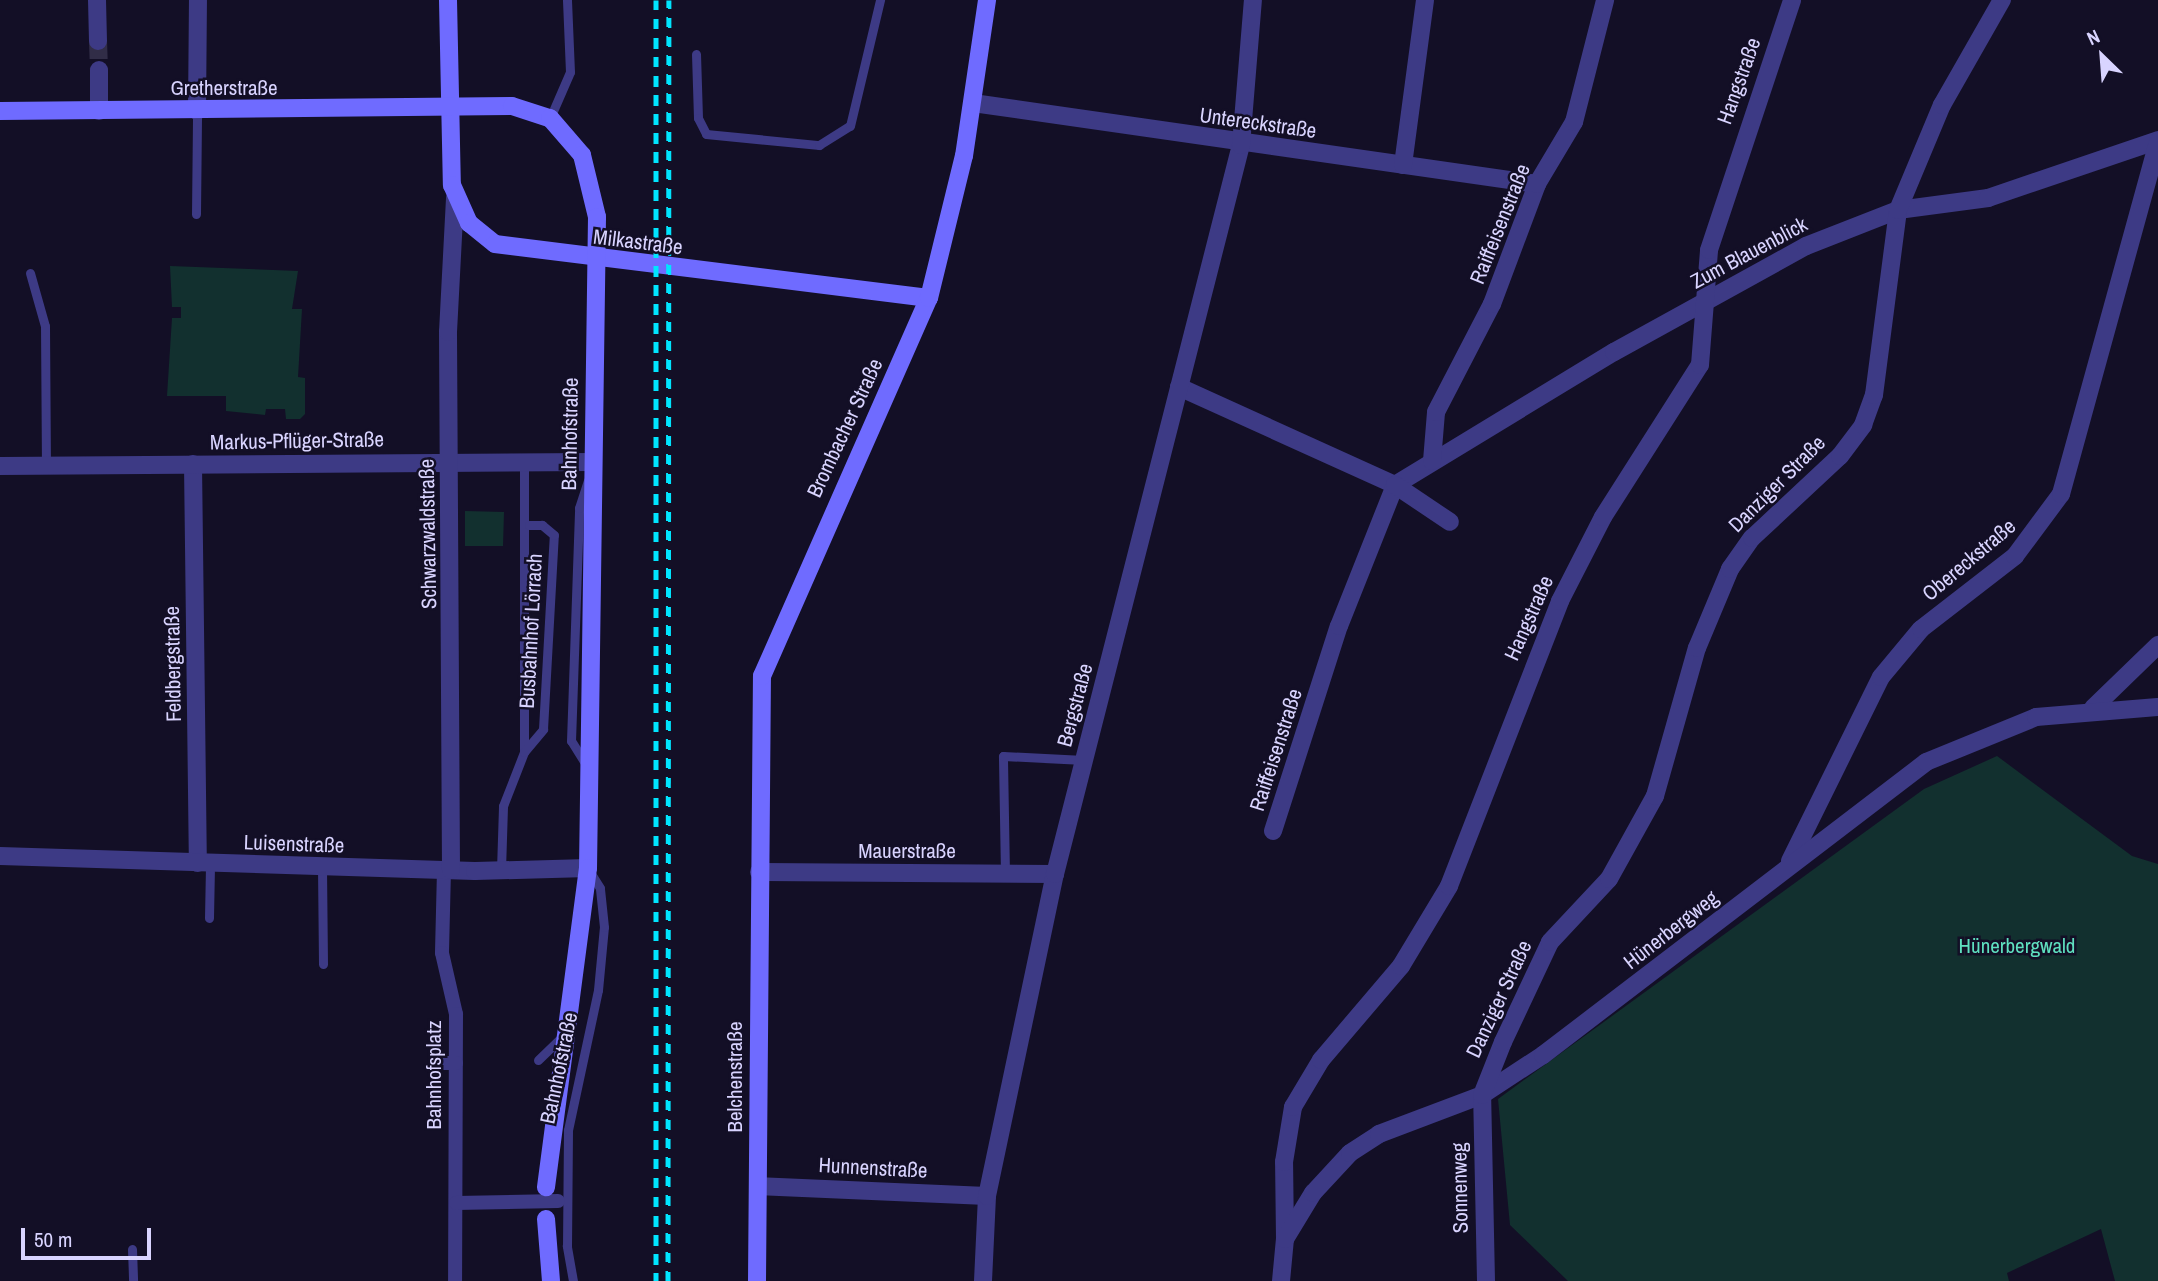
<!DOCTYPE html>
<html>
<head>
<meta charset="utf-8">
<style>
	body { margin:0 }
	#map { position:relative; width:2158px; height:1281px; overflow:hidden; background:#130f26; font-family:"Archivo Narrow",sans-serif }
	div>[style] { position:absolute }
	.green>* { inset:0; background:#12302f }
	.minor-tunnel>* { height:18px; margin-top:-9px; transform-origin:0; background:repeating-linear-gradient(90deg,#312d47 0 18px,transparent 0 27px) }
	.service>* { height:9px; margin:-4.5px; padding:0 4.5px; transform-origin:4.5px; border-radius:4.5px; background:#3d3a85 }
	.pedestrian>* { height:14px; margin:-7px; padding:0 7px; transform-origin:7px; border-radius:7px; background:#3d3a85 }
	.minor>* { height:18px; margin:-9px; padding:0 9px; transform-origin:9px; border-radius:9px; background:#3d3a85 }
	.secondary>* { height:18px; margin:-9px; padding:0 9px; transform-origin:9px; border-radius:9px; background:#6f6bff }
	.rail>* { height:5px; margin-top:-2.5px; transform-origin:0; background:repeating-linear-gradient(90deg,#00e5ff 0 10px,transparent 0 19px) }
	span { translate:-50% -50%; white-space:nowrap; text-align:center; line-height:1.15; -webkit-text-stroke:5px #130f26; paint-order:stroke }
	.street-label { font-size:21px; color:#d9d4ff }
	.park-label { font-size:21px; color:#5fe0c0 }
	.north { position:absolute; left:2067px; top:21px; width:70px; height:70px; -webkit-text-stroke:5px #130f26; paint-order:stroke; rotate:335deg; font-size:19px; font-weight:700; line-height:28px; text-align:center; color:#d9d4ff }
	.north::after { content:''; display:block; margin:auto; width:24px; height:32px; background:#d9d4ff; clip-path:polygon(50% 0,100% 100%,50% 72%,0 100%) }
	.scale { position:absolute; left:21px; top:1228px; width:130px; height:32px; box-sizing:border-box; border:4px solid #d9d4ff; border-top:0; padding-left:9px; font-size:21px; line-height:24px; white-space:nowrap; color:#d9d4ff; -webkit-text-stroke:5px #130f26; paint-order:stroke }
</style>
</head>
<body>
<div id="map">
	<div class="green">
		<i style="clip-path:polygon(170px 266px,298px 271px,292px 309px,302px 309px,298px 377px,305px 378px,305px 414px,300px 419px,286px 419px,285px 409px,266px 409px,265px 415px,226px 411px,226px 396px,167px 396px,172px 318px,181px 318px,181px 307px,172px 307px)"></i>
		<i style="clip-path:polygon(465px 511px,504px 512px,503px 546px,465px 546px)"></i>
		<i style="clip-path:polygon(1997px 756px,2132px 856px,2158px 864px,2158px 1281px,2115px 1281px,2101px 1229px,2007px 1273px,2009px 1281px,1568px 1281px,1510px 1225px,1498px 1099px,1924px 789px)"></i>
	</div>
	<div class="minor-tunnel">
		<i style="left:98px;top:41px;width:29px;rotate:88deg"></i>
	</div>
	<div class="service">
		<i style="left:696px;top:54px;width:64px;rotate:88.2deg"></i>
		<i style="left:698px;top:118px;width:18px;rotate:63deg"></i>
		<i style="left:706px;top:134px;width:114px;rotate:5.6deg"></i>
		<i style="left:819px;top:145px;width:36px;rotate:-32deg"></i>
		<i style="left:850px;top:126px;width:130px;rotate:-76.6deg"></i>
		<i style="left:550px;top:118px;width:50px;rotate:-66.5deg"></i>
		<i style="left:570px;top:72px;width:72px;rotate:-92.4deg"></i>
		<i style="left:196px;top:214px;width:103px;rotate:-89.4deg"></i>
		<i style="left:30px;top:273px;width:55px;rotate:74.2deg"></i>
		<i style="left:45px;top:326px;width:139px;rotate:89.6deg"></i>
		<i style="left:524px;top:752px;width:290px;rotate:-90deg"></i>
		<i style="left:585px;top:763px;width:26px;rotate:-122deg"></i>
		<i style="left:571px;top:741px;width:233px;rotate:-88deg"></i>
		<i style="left:579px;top:508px;width:29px;rotate:-72deg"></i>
		<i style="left:322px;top:868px;width:96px;rotate:89.4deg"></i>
		<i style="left:501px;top:870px;width:64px;rotate:-88.2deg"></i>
		<i style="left:503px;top:806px;width:58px;rotate:-68.7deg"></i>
		<i style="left:524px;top:752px;width:30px;rotate:-50deg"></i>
		<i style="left:543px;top:729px;width:194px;rotate:-86.8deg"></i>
		<i style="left:554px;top:535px;width:16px;rotate:-140deg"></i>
		<i style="left:542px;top:525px;width:13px;rotate:180deg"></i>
		<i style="left:1005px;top:874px;width:118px;rotate:-91deg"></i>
		<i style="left:1003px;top:756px;width:81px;rotate:2.8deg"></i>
		<i style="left:209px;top:918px;width:54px;rotate:-88.9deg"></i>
		<i style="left:538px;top:1060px;width:33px;rotate:-44deg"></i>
		<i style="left:132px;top:1249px;width:32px;rotate:88deg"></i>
		<i style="left:573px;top:1281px;width:36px;rotate:-100deg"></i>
		<i style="left:567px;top:1246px;width:116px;rotate:-89.5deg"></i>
		<i style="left:568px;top:1130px;width:143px;rotate:-77.9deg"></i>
		<i style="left:598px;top:990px;width:63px;rotate:-84.6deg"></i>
		<i style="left:604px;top:927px;width:39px;rotate:-96deg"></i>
		<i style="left:600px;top:888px;width:19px;rotate:-122deg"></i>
	</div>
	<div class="pedestrian">
		<i style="left:444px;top:870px;width:83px;rotate:91.4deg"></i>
		<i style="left:442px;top:953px;width:63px;rotate:77.1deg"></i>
		<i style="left:456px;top:1014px;width:267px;rotate:90.2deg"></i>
		<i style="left:438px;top:1063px;width:18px"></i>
		<i style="left:456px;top:1203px;width:102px;rotate:-1.1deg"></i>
	</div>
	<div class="minor">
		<i style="left:97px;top:0;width:41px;rotate:88.6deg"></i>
		<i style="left:99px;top:70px;width:41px;rotate:90deg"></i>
		<i style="left:973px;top:103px;width:570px;rotate:8.17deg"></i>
		<i style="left:197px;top:111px;width:111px;rotate:-89.5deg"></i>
		<i style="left:1403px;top:165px;width:166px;rotate:-82.4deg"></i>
		<i style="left:1179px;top:387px;width:237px;rotate:24.4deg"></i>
		<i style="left:1395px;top:485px;width:256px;rotate:-31.3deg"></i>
		<i style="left:1614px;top:352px;width:219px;rotate:-28.9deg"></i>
		<i style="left:1806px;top:246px;width:99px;rotate:-21.4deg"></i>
		<i style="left:1898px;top:210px;width:91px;rotate:-7.6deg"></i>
		<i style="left:1988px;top:198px;width:180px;rotate:-18.8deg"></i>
		<i style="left:1432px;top:461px;width:49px;rotate:-85.3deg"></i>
		<i style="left:1436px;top:412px;width:122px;rotate:-62.6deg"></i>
		<i style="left:1492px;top:304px;width:128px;rotate:-69.4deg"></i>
		<i style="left:1537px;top:184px;width:72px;rotate:-59.2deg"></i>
		<i style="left:1574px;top:122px;width:126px;rotate:-75.7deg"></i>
		<i style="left:193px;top:464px;width:399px;rotate:89.3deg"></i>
		<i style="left:0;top:466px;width:593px;rotate:-0.39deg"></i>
		<i style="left:2093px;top:708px;width:91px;rotate:-44.1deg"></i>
		<i style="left:1273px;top:831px;width:215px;rotate:-72.2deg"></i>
		<i style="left:1339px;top:626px;width:152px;rotate:-68.3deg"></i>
		<i style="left:1395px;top:485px;width:66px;rotate:33.9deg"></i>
		<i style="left:0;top:856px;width:475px;rotate:1.8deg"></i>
		<i style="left:475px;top:871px;width:113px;rotate:-1.5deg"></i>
		<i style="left:1790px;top:861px;width:205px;rotate:-63.7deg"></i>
		<i style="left:1881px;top:677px;width:62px;rotate:-50.2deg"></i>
		<i style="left:1921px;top:629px;width:119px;rotate:-37.8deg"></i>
		<i style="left:2015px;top:556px;width:77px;rotate:-53.4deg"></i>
		<i style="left:2061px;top:494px;width:366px;rotate:-74.6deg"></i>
		<i style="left:451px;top:870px;width:538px;rotate:-90.32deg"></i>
		<i style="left:448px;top:332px;width:135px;rotate:-87deg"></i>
		<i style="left:759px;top:872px;width:296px;rotate:0.4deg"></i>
		<i style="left:758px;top:1186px;width:229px;rotate:2.5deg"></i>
		<i style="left:1285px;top:1239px;width:77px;rotate:-90.7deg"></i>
		<i style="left:1284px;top:1162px;width:56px;rotate:-80.7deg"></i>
		<i style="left:1293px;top:1107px;width:55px;rotate:-59.2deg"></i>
		<i style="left:1321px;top:1060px;width:123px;rotate:-49.6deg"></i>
		<i style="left:1401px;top:966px;width:93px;rotate:-59deg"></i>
		<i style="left:1449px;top:886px;width:306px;rotate:-68.7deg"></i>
		<i style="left:1560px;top:601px;width:94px;rotate:-62.9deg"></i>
		<i style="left:1603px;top:517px;width:180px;rotate:-57.5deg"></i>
		<i style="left:1700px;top:365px;width:115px;rotate:-85.5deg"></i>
		<i style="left:1709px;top:250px;width:263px;rotate:-71.6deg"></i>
		<i style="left:983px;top:1281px;width:85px;rotate:-87.3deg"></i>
		<i style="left:987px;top:1196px;width:329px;rotate:-78.1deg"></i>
		<i style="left:1055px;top:874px;width:752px;rotate:-75.69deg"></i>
		<i style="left:1241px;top:145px;width:145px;rotate:-85.3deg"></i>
		<i style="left:1281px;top:1281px;width:42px;rotate:-84.6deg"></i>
		<i style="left:1285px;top:1239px;width:54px;rotate:-58.7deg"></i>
		<i style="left:1313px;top:1193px;width:54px;rotate:-47.2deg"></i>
		<i style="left:1350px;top:1153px;width:35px;rotate:-33deg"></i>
		<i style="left:1379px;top:1134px;width:110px;rotate:-20.7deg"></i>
		<i style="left:1482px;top:1095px;width:73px;rotate:-33.3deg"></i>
		<i style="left:1543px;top:1055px;width:482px;rotate:-37.4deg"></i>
		<i style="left:1926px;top:762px;width:119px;rotate:-22.2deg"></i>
		<i style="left:2036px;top:717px;width:122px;rotate:-4.7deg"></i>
		<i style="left:1486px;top:1281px;width:186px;rotate:-91.2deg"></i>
		<i style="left:1482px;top:1095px;width:57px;rotate:-68.4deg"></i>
		<i style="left:1503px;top:1042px;width:110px;rotate:-64.8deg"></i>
		<i style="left:1550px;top:942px;width:86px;rotate:-46.9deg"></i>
		<i style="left:1609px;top:879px;width:95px;rotate:-61deg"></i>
		<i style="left:1655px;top:796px;width:154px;rotate:-74.2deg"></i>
		<i style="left:1697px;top:648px;width:86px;rotate:-67.3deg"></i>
		<i style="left:1730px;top:569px;width:38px;rotate:-55deg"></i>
		<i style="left:1752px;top:538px;width:120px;rotate:-43deg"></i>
		<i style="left:1840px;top:456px;width:39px;rotate:-53deg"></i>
		<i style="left:1863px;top:425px;width:32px;rotate:-70deg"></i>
		<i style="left:1874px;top:395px;width:187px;rotate:-82.6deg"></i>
		<i style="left:1898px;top:210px;width:114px;rotate:-67.3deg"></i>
		<i style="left:1942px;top:105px;width:121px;rotate:-60.3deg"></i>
	</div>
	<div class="secondary">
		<i style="left:448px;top:0;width:185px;rotate:88.8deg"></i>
		<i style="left:452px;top:185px;width:42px;rotate:65.9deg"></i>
		<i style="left:469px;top:223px;width:33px;rotate:39deg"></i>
		<i style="left:495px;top:244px;width:437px;rotate:7.1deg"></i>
		<i style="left:0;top:111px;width:512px;rotate:-0.56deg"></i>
		<i style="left:512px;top:106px;width:40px;rotate:18deg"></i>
		<i style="left:550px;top:118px;width:49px;rotate:49.1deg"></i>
		<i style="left:582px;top:155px;width:64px;rotate:76.4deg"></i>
		<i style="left:597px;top:217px;width:651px;rotate:90.79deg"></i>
		<i style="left:588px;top:868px;width:322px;rotate:97.5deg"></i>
		<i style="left:546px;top:1219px;width:62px;rotate:85.4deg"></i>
		<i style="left:757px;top:1281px;width:605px;rotate:-89.53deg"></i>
		<i style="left:762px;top:676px;width:413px;rotate:-66.2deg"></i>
		<i style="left:929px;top:298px;width:146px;rotate:-76.2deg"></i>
		<i style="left:964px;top:156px;width:158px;rotate:-81.6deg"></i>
	</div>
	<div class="rail">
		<i style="left:656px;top:0;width:1281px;rotate:90deg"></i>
		<i style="left:668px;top:1281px;width:1281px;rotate:-89.96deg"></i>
	</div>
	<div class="street-label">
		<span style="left:1739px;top:81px;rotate:-70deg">Hangstraße</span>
		<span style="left:224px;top:88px">Gretherstraße</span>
		<span style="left:1258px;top:123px;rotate:8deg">Untereckstraße</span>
		<span style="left:1500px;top:224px;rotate:-68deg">Raiffeisenstraße</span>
		<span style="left:638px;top:242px;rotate:7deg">Milkastraße</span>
		<span style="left:1749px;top:253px;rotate:-28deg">Zum Blauenblick</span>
		<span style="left:845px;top:428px;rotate:-65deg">Brombacher Straße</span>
		<span style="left:570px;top:434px;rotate:-89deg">Bahnhofstraße</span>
		<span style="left:297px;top:441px;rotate:-1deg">Markus-Pflüger-Straße</span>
		<span style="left:1777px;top:484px;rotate:-45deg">Danziger Straße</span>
		<span style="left:428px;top:534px;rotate:-91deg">Schwarzwaldstraße</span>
		<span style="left:1969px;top:560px;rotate:-40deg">Obereckstraße</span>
		<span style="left:1529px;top:618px;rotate:-66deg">Hangstraße</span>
		<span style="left:531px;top:631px;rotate:-87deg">Busbahnhof Lörrach</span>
		<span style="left:173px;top:664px;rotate:-91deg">Feldbergstraße</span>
		<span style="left:1075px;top:705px;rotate:-75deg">Bergstraße</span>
		<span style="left:1276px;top:750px;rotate:-72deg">Raiffeisenstraße</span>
		<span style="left:294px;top:844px;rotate:2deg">Luisenstraße</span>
		<span style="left:907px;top:851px">Mauerstraße</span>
		<span style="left:1671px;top:930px;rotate:-38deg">Hünerbergweg</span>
		<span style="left:1499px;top:999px;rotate:-65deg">Danziger Straße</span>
		<span style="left:559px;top:1068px;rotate:-78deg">Bahnhofstraße</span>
		<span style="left:434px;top:1075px;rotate:-90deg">Bahnhofsplatz</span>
		<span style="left:735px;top:1077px;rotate:-90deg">Belchenstraße</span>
		<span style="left:873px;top:1168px;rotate:3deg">Hunnenstraße</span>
		<span style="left:1460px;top:1188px;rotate:-91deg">Sonnenweg</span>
	</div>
	<div class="park-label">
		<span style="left:2017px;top:946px">Hünerbergwald</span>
	</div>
	<div class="north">N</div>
	<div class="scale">50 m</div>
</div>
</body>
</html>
